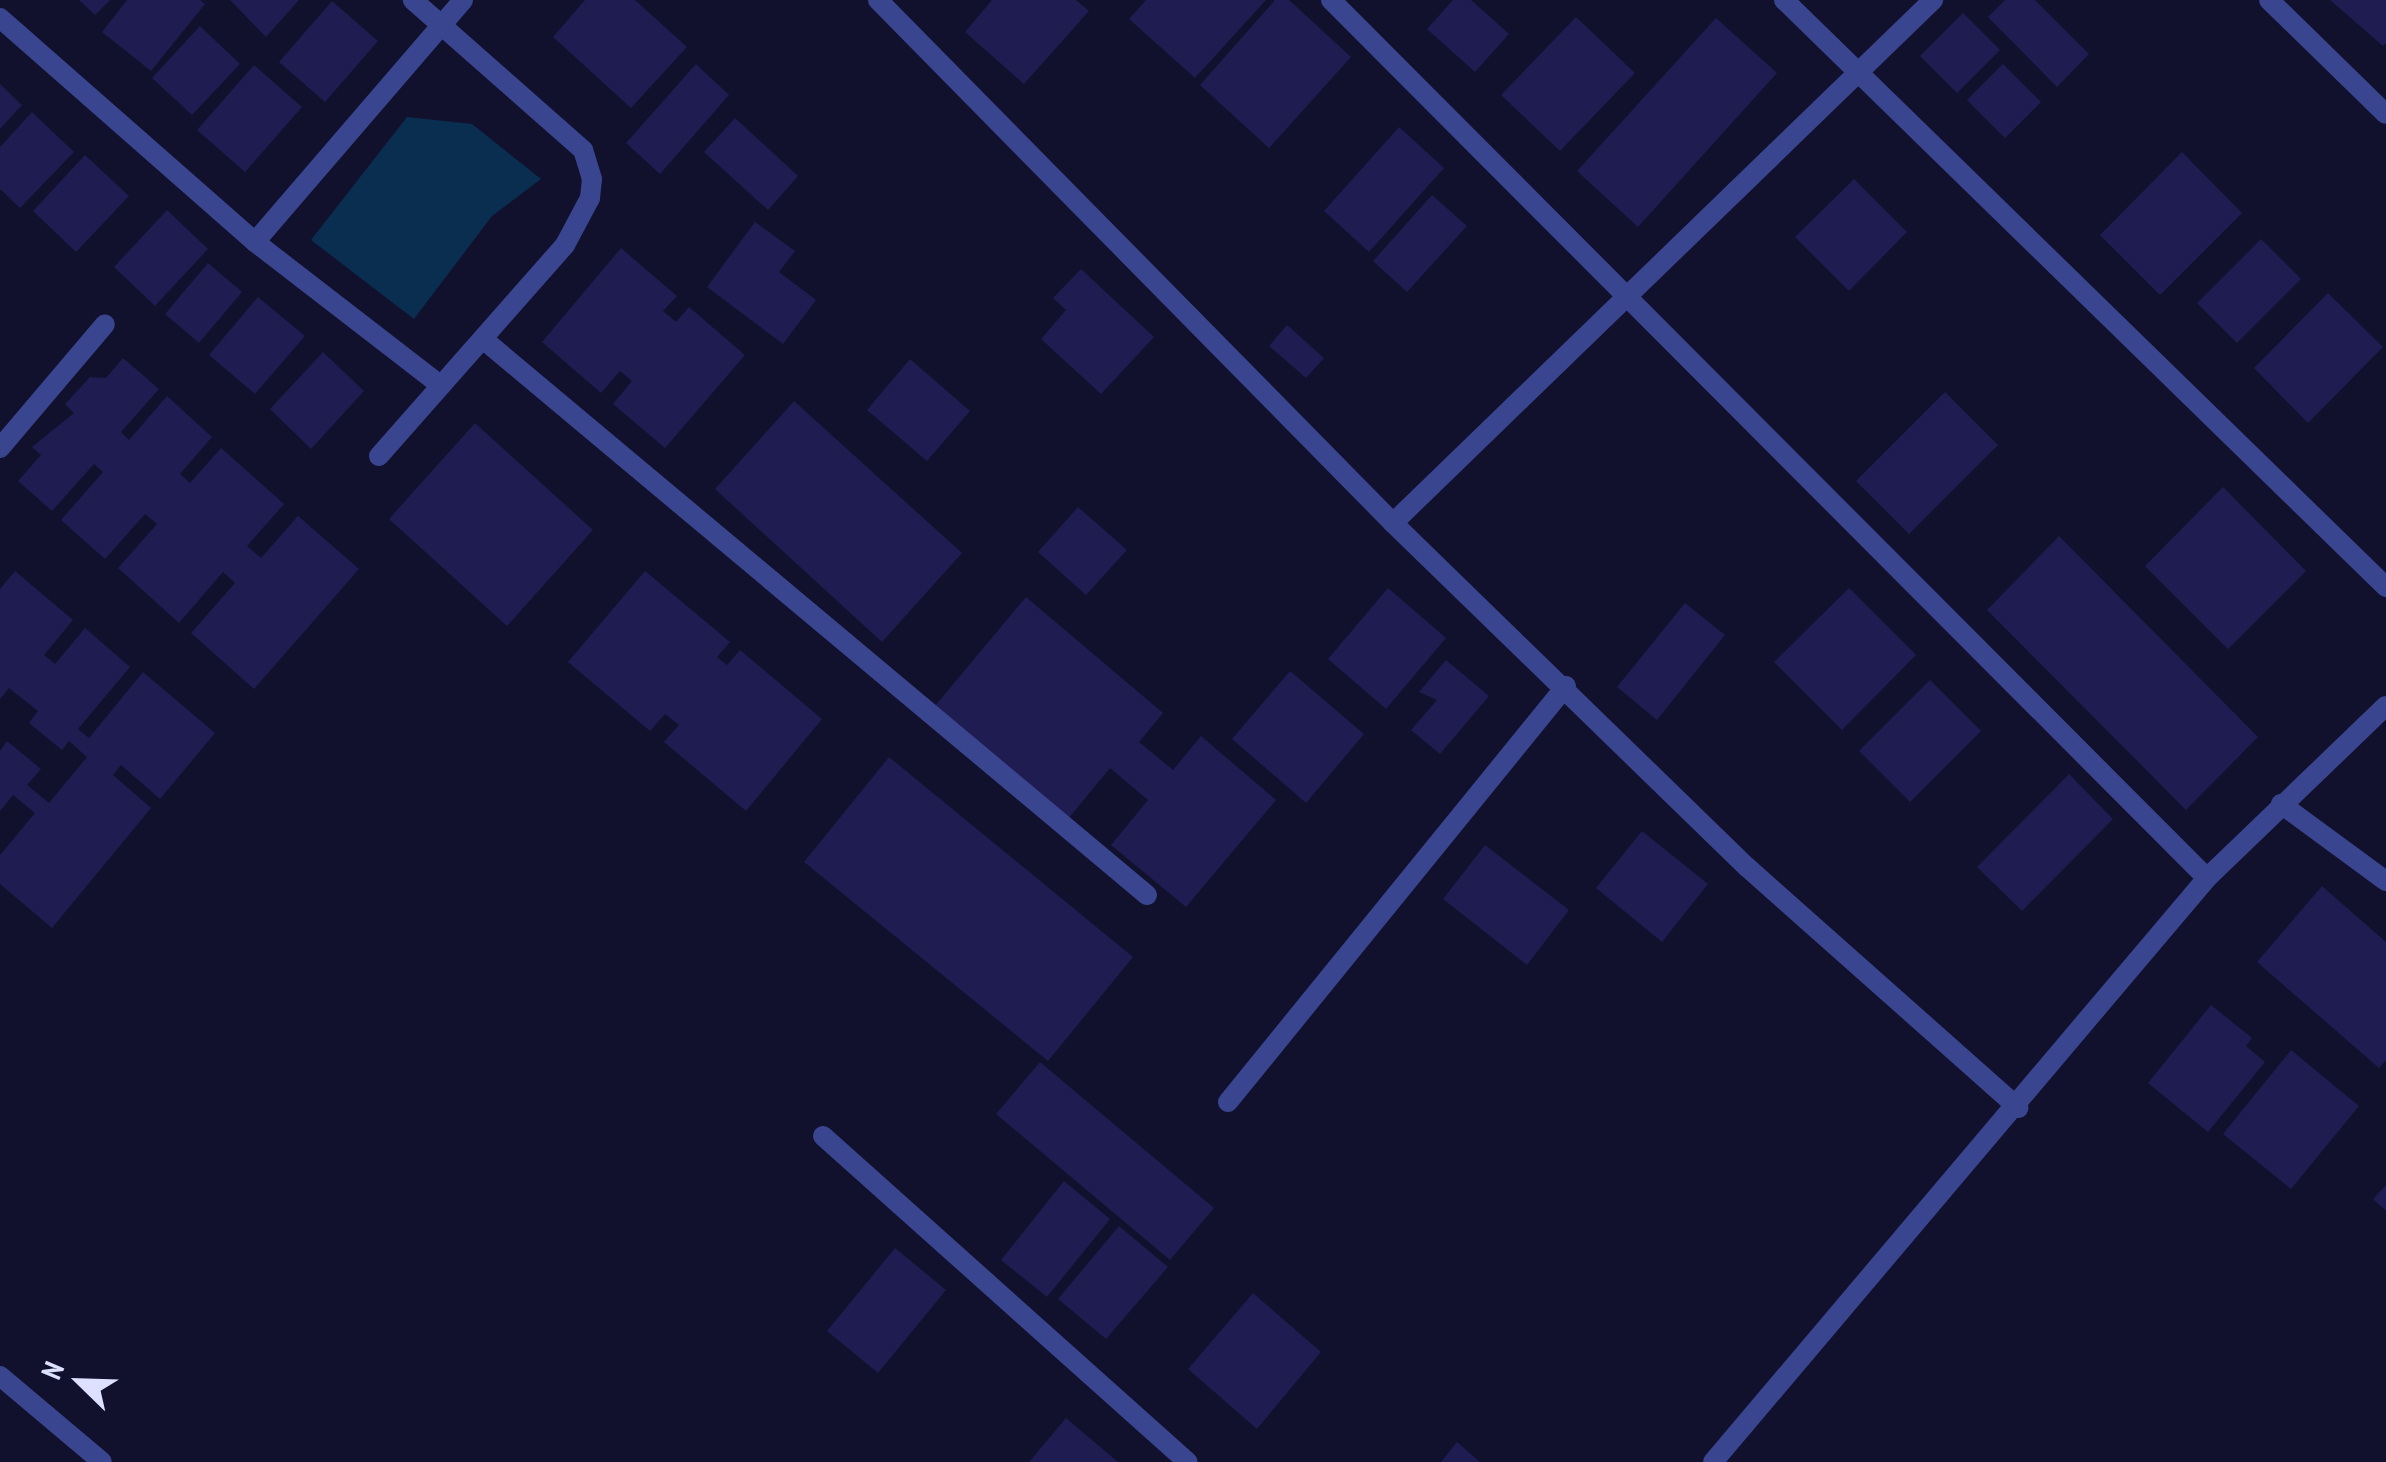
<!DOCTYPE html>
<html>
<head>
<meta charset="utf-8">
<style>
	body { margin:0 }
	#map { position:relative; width:2386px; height:1462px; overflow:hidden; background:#11112e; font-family:"PT Sans Narrow",sans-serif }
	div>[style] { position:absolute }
	.water>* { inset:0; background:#092e4f }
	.building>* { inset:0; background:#1e1c50 }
	.minor>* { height:20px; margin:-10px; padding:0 10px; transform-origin:10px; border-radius:10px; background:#3a458f }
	span { translate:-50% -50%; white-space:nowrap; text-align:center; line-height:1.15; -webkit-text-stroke:8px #11112e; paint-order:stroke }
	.north { position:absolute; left:30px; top:1332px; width:100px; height:100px; -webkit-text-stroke:8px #11112e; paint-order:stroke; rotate:293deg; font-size:28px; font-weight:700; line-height:40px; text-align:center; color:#dee0ff }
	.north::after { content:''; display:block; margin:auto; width:35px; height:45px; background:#dee0ff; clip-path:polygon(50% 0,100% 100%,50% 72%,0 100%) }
</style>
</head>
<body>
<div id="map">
	<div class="water">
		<i style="clip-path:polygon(407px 117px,472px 124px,541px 179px,492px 216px,414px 319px,311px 240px)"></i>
	</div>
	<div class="building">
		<i style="clip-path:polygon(79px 0,110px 0,95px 15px)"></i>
		<i style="clip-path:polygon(127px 0,200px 0,205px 4px,151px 71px,102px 32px)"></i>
		<i style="clip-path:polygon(230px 0,299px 0,266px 37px)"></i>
		<i style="clip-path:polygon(585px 0,635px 0,687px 47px,631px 108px,553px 37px)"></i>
		<i style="clip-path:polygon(992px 0,1076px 0,1089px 11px,1024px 84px,965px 32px)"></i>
		<i style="clip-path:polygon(1146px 0,1266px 0,1195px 78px,1129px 19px)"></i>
		<i style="clip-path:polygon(1275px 0,1289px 0,1351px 57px,1269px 148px,1200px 85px)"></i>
		<i style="clip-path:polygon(1453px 0,1471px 0,1509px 34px,1475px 72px,1427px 29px)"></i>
		<i style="clip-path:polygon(2005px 0,2035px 0,2089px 54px,2057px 87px,1988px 17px)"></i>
		<i style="clip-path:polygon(2330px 0,2386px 0,2386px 43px,2383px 46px)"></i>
		<i style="clip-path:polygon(332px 1px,378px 41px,325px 102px,279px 62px)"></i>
		<i style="clip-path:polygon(1963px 13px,2000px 50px,1957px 93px,1920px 56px)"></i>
		<i style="clip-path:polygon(1576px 17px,1635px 73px,1560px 151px,1501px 95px)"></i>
		<i style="clip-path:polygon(1716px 18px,1777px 73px,1638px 227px,1577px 171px)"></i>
		<i style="clip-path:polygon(200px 26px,240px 64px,192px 115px,152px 78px)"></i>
		<i style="clip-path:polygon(696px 64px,729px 95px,660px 174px,626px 143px)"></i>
		<i style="clip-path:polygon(2003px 64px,2041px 102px,2005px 138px,1967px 100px)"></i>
		<i style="clip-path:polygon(254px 65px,302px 107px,245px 172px,197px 130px)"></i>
		<i style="clip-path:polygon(0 84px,22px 105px,0 129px)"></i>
		<i style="clip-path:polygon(32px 112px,74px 152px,20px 208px,0 189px,0 147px)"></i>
		<i style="clip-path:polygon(735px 118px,798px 176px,768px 210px,704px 152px)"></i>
		<i style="clip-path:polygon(1399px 127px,1444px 168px,1369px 252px,1324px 211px)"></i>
		<i style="clip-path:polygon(2182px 152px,2242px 213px,2160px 295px,2100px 235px)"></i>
		<i style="clip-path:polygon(85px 155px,129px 196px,76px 252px,33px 211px)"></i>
		<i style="clip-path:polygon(1854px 179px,1907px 232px,1849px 291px,1795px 237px)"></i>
		<i style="clip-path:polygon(1432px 195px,1467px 226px,1407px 292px,1373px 261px)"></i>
		<i style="clip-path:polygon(167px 210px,208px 249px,155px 306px,114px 267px)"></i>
		<i style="clip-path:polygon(755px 222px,795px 251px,779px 272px,816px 300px,783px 344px,707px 287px)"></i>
		<i style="clip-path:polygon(2261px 239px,2301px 279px,2237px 343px,2197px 303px)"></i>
		<i style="clip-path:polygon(621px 248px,677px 296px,663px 311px,676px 322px,689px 307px,745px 355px,665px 448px,613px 404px,632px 381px,620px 371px,601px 393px,542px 342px)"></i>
		<i style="clip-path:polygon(208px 263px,242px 292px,199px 343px,165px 314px)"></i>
		<i style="clip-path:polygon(1081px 269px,1154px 337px,1101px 394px,1041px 339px,1066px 310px,1053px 298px)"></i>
		<i style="clip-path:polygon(2328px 293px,2383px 347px,2308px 423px,2254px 368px)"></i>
		<i style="clip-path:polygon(258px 297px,305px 336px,255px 394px,209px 355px)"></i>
		<i style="clip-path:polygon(1287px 325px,1324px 358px,1306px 378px,1269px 346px)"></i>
		<i style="clip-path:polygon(323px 352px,364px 391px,311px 449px,270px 409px)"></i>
		<i style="clip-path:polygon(123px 358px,159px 389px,121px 432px,129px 440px,167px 396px,212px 437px,180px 474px,190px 483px,221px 448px,284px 504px,247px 546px,261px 558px,298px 516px,359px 569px,254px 689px,191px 633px,235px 583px,223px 572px,179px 623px,118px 568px,157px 524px,145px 514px,105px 559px,61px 520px,103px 472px,94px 464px,52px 511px,18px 481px,41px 455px,32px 447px,74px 413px,65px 404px,90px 377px,106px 378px)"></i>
		<i style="clip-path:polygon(910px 359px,970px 411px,927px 461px,867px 410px)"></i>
		<i style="clip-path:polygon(1945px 392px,1998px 445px,1909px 534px,1856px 481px)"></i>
		<i style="clip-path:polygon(794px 401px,962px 553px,882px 642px,715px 489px)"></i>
		<i style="clip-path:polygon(475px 423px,593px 530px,507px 626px,389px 519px)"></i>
		<i style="clip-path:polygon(2223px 487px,2306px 571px,2228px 649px,2145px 566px)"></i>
		<i style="clip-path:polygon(1078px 507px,1127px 550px,1086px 595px,1038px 552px)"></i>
		<i style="clip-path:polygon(2059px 536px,2258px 737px,2186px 810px,1987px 610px)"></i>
		<i style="clip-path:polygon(15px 571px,73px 620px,44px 655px,55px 664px,85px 628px,130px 667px,78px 729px,89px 738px,143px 672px,215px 733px,160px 799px,121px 765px,113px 775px,151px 808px,52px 928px,0 884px,0 855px,35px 813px,13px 795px,0 811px,0 751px,7px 741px,41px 769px,27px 785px,49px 803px,87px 757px,69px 741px,62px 750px,29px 723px,38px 711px,9px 688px,0 699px,0 589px)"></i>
		<i style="clip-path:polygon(645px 571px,730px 642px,717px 657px,727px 665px,740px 650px,822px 719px,746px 811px,664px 742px,679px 725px,665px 714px,650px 731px,568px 662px)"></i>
		<i style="clip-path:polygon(1388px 588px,1446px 638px,1386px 709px,1328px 659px)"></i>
		<i style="clip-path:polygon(1849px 588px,1916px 655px,1842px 730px,1774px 662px)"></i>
		<i style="clip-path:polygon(1026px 597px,1163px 713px,1139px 742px,1173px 770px,1201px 736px,1276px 800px,1186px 907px,1111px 845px,1148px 800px,1110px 768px,1068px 819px,934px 707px)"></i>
		<i style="clip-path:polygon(1685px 603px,1725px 635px,1657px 720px,1617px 687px)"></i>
		<i style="clip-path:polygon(1446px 660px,1489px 696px,1440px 754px,1411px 730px,1437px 700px,1419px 692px)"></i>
		<i style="clip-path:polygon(1290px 671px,1364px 734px,1306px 803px,1232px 739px)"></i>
		<i style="clip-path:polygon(1930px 680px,1981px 731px,1910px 802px,1859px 751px)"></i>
		<i style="clip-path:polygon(889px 757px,1133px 957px,1048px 1061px,804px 862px)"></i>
		<i style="clip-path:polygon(2069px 774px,2113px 819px,2022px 911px,1977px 867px)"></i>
		<i style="clip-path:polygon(1642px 831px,1708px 884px,1662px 942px,1596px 888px)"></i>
		<i style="clip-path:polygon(1485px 845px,1569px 910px,1527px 965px,1443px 899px)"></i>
		<i style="clip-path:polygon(2322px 886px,2386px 942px,2386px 1060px,2379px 1068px,2257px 962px)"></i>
		<i style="clip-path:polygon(2211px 1005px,2252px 1038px,2246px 1046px,2265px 1062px,2208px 1132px,2148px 1083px)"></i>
		<i style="clip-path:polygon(2291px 1050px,2359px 1106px,2291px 1189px,2223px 1134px)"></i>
		<i style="clip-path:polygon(1040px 1062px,1214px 1208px,1170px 1260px,996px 1114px)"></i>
		<i style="clip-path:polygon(1064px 1181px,1110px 1219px,1047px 1297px,1001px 1260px)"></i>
		<i style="clip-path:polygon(2386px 1185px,2386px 1211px,2373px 1199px)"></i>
		<i style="clip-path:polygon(1119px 1226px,1168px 1267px,1106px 1339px,1058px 1299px)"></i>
		<i style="clip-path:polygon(895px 1248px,946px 1290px,878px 1373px,827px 1331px)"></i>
		<i style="clip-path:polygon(1253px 1293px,1321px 1352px,1257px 1429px,1188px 1369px)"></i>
		<i style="clip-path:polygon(1066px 1418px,1118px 1462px,1029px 1462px)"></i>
		<i style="clip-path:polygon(1457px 1442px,1480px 1462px,1441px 1462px)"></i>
	</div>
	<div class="minor">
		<i style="left:878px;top:0;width:734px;rotate:45.44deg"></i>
		<i style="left:1393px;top:523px;width:494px;rotate:44.2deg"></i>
		<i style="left:1747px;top:867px;width:363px;rotate:41.6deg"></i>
		<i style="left:1331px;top:0;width:1240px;rotate:45.07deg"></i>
		<i style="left:1784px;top:0;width:841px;rotate:44.28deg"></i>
		<i style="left:2269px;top:0;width:163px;rotate:44.3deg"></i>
		<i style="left:0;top:18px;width:339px;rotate:41.3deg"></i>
		<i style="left:255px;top:242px;width:235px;rotate:37.7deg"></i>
		<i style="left:255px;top:242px;width:319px;rotate:-49.3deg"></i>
		<i style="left:483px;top:339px;width:866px;rotate:39.94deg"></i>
		<i style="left:0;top:448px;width:162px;rotate:-49.7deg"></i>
		<i style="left:379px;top:456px;width:281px;rotate:-48.6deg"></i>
		<i style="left:565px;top:245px;width:53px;rotate:-62deg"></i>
		<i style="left:590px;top:198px;width:19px;rotate:-84deg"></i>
		<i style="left:592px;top:179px;width:30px;rotate:-107deg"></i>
		<i style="left:583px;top:150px;width:227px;rotate:-138.6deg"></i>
		<i style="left:1393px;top:523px;width:752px;rotate:-44.08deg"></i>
		<i style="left:2281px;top:804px;width:130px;rotate:36.3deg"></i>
		<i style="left:1228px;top:1102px;width:536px;rotate:-50.91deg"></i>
		<i style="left:823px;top:1136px;width:489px;rotate:41.8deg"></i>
		<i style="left:0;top:1376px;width:133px;rotate:40.1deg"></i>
		<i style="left:1713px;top:1462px;width:765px;rotate:-49.77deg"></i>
		<i style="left:2207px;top:878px;width:248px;rotate:-43.9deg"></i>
	</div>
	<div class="north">N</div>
</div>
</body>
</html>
